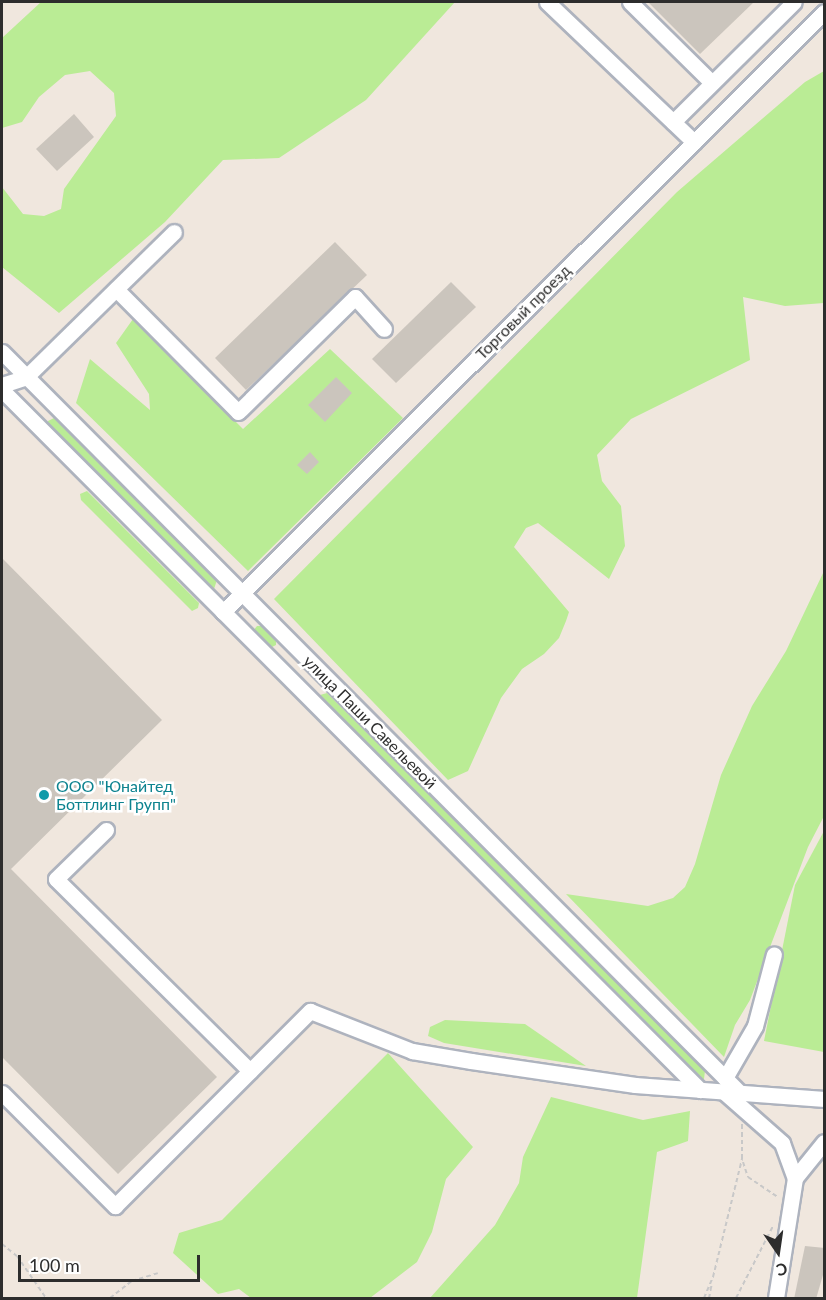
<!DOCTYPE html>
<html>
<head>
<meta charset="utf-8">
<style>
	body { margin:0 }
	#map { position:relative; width:826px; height:1300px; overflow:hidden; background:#f0e7de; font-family:Lato,sans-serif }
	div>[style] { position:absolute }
	.green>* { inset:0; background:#baec95 }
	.building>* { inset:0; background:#cbc5bd }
	.path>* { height:2px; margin-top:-1px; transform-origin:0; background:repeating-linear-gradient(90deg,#c8c8c8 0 4.5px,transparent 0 7.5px) }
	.roads { filter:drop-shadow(2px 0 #aeb3be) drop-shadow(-2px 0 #aeb3be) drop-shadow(0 2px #aeb3be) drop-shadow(0 -2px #aeb3be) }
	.minor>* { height:15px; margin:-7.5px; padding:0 7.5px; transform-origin:7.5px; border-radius:7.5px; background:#fff }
	.dots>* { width:16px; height:16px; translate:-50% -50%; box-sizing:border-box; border:3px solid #fff; border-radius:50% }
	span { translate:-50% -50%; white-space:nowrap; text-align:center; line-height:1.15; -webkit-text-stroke:5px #fff; paint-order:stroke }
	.street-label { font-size:16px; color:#2d2d2d }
	.culture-label { font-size:16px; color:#0d838f }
	.left { translate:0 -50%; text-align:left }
	.frame { position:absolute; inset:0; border:3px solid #2d2d2d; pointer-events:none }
	.north { position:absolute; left:748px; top:1222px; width:60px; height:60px; -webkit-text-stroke:4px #fff; paint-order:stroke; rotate:167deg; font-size:16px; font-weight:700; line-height:24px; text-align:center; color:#2d2d2d }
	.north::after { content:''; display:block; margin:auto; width:21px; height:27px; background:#2d2d2d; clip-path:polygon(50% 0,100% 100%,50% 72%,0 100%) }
	.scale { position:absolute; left:18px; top:1255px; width:182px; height:27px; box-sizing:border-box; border:3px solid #2d2d2d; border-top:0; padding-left:8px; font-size:18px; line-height:21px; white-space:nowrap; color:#2d2d2d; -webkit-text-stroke:4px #fff; paint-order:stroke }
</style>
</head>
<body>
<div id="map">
	<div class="green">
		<i style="clip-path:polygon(41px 2px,455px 2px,366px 100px,279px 158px,223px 160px,165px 222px,59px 313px,2px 267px,2px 187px,23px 214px,44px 216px,61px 209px,64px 189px,116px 116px,114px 93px,90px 71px,65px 75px,39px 97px,22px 122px,2px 128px,2px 38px)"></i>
		<i style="clip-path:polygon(824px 71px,824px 303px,785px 306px,743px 297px,750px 360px,631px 419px,597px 455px,602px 481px,621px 506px,625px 546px,609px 579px,538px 523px,526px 528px,514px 547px,569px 612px,566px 621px,559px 638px,544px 654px,522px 669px,501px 698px,468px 771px,448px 780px,274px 599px,677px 192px,805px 82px)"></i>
		<i style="clip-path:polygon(133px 319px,243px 429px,330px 349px,403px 418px,248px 571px,76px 403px,90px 359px,150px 410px,149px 394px,116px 343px)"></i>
		<i style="clip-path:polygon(56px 417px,217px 580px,214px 589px,48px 426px,48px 421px)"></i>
		<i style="clip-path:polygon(87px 491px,199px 603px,198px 608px,192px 611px,81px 500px,80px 494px)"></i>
		<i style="clip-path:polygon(824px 571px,824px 816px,808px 847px,750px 1000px,735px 1025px,724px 1057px,566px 894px,648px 906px,673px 898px,685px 887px,695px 864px,721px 775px,752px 706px,786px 651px)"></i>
		<i style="clip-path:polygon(257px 626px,262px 626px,276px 640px,276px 645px,270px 648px,253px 631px)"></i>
		<i style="clip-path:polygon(327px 693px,665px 1030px,705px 1071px,704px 1079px,700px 1079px,319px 702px,320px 695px)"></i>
		<i style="clip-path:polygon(824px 831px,824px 1052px,764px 1041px,795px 885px)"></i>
		<i style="clip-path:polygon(445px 1020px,525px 1024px,586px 1066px,444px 1043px,428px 1036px,430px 1027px)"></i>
		<i style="clip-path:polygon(388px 1053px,473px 1147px,446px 1179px,432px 1232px,417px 1262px,370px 1298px,251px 1298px,239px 1289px,218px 1294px,173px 1253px,179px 1233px,222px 1220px)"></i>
		<i style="clip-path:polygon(551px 1097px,643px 1120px,690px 1111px,688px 1141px,657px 1152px,637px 1298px,430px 1298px,495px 1225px,519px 1183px,523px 1157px)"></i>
	</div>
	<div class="building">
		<i style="clip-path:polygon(648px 2px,754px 2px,700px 54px)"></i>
		<i style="clip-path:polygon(74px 114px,94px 137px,57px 171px,36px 149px)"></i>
		<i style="clip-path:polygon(335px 242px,367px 275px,246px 390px,215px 358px)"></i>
		<i style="clip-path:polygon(451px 282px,476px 307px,396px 383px,372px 359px)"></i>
		<i style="clip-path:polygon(336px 377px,352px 393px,325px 422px,308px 405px)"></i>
		<i style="clip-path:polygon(310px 452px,319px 462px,307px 474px,297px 465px)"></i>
		<i style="clip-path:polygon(2px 558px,162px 720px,11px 869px,217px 1077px,118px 1174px,2px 1057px)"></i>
		<i style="clip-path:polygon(805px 1246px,825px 1248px,825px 1268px,816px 1299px,794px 1299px)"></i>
	</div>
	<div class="path">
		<i style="left:743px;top:1162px;width:16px;rotate:72deg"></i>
		<i style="left:748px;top:1177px;width:37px;rotate:34deg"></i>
		<i style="left:2px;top:1244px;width:19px;rotate:39deg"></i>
		<i style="left:17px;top:1256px;width:51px;rotate:55.4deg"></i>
		<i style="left:110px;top:1298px;width:28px;rotate:-38deg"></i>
		<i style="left:132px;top:1281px;width:27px;rotate:-17deg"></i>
		<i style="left:704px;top:1298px;width:23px;rotate:-67deg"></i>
		<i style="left:713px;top:1277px;width:122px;rotate:-76.2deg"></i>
		<i style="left:742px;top:1159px;width:35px;rotate:-90deg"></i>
		<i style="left:709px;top:1298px;width:15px;rotate:-79deg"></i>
		<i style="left:736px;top:1298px;width:81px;rotate:-62.8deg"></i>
	</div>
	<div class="roads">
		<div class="minor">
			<i style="left:547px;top:2px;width:203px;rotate:43.6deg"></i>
			<i style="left:630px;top:2px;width:115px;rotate:44.6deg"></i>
			<i style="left:673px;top:122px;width:170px;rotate:-44.8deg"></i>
			<i style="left:116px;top:289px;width:173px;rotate:45.2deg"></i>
			<i style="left:238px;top:412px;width:164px;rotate:-44.5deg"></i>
			<i style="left:355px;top:297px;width:43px;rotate:47.8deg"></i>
			<i style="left:2px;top:352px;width:1043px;rotate:45.12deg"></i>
			<i style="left:2px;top:385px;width:25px;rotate:-18deg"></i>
			<i style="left:26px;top:377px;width:207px;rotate:-44.4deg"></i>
			<i style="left:2px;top:390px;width:989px;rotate:45.08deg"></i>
			<i style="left:223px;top:612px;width:849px;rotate:-44.95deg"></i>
			<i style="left:106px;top:830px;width:70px;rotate:135.6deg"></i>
			<i style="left:56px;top:879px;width:273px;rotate:44.7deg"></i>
			<i style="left:725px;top:1078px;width:60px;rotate:-60deg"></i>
			<i style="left:755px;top:1026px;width:74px;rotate:-75.2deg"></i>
			<i style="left:723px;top:1091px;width:79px;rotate:41.4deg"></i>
			<i style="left:782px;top:1143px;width:37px;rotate:70deg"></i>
			<i style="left:2px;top:1093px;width:160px;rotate:45deg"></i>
			<i style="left:115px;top:1206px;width:276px;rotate:-45deg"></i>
			<i style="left:310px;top:1011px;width:110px;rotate:21.4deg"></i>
			<i style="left:412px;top:1051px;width:60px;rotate:9.6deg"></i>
			<i style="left:471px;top:1061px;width:166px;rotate:8.3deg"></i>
			<i style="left:635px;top:1085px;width:190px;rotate:4.2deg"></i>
			<i style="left:776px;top:1298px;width:121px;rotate:-81deg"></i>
			<i style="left:795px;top:1178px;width:46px;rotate:-51.1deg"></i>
		</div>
	</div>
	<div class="dots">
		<i style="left:44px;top:795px;background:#0f9aa8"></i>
	</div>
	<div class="street-label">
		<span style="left:523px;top:312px;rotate:-45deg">Торговый проезд</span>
		<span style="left:370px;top:722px;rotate:45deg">улица Паши Савельевой</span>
	</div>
	<div class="culture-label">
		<span class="left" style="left:56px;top:795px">ООО "Юнайтед<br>Боттлинг Групп"</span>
	</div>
	<div class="frame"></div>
	<div class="north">С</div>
	<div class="scale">100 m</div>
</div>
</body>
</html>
